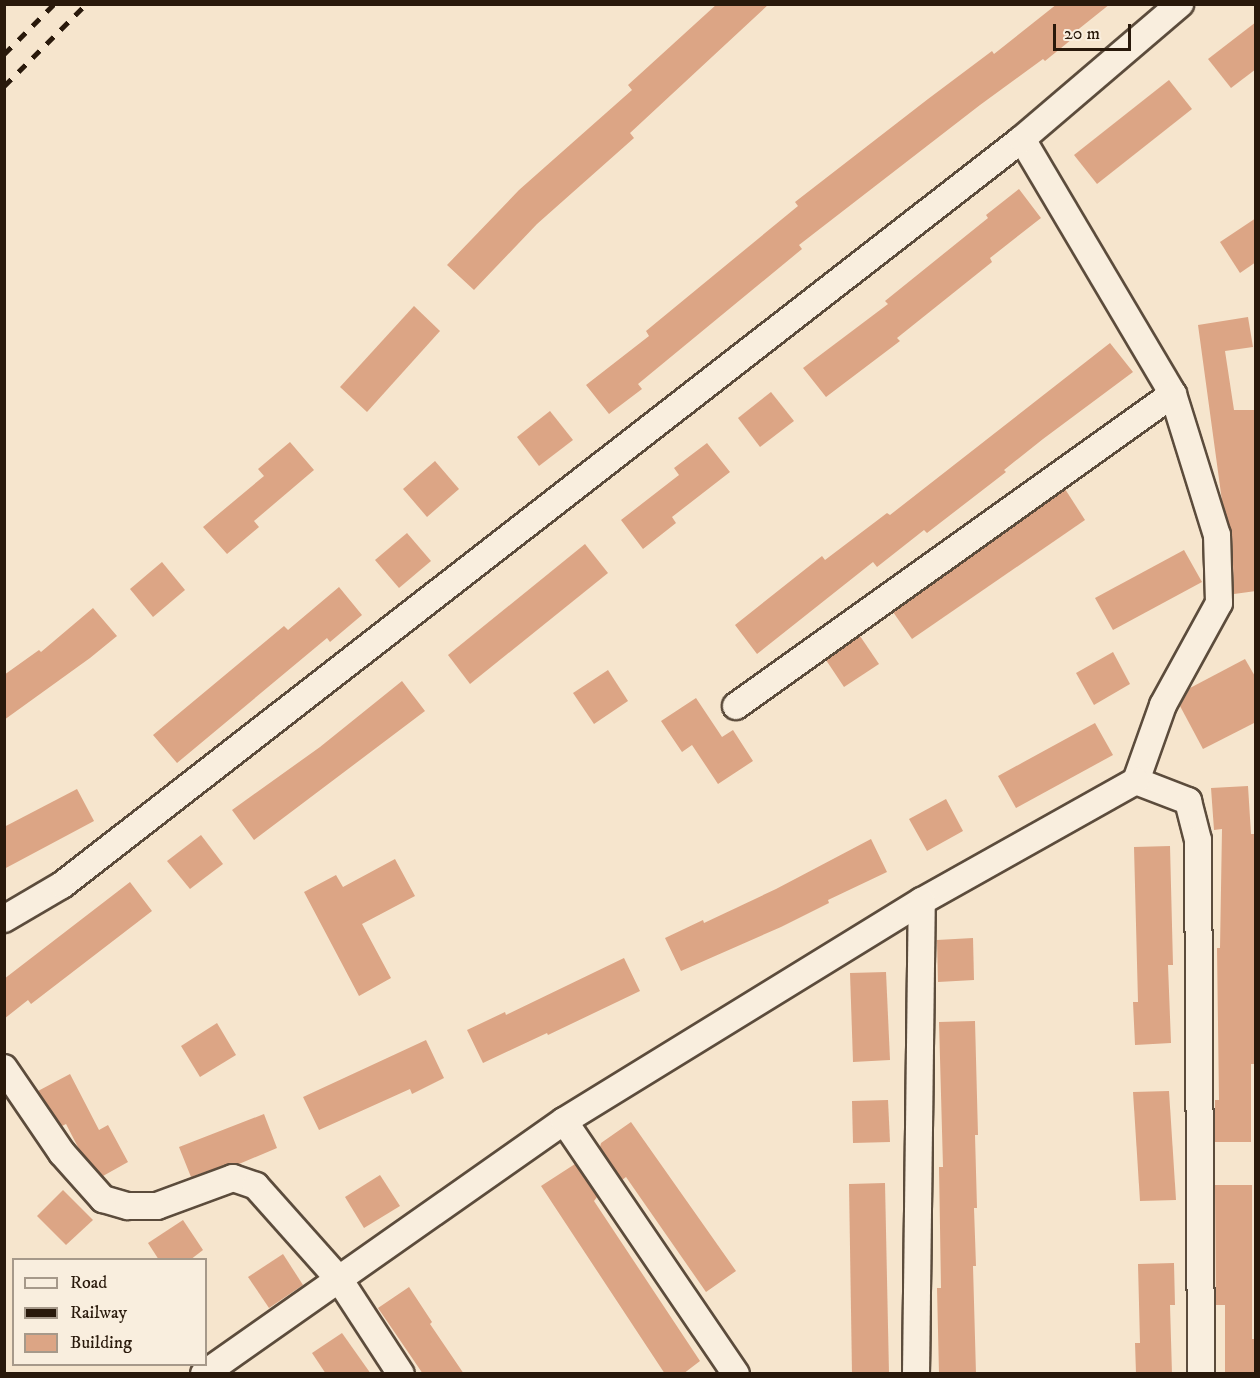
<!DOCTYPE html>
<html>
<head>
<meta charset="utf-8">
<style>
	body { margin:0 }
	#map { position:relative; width:1260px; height:1378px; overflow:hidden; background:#f6e5cd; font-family:"IM FELL DW Pica",serif }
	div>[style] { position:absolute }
	.building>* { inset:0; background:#dca585 }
	.roads { filter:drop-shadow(2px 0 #5c4c3c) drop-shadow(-2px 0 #5c4c3c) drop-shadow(0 2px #5c4c3c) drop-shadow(0 -2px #5c4c3c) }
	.minor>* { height:26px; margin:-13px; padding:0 13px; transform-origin:13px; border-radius:13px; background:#f9eede }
	.rail>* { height:4.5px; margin-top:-2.25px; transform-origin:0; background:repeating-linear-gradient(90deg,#29190b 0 10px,transparent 0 20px) }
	span { translate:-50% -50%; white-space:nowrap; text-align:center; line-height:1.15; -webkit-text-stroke:4.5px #f9eede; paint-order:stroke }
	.frame { position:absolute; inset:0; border:6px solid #29190b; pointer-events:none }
	.legend { position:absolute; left:12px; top:1258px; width:195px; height:108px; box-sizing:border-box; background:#f9eede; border:2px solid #a6998a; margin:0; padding:8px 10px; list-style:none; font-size:18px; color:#29190b }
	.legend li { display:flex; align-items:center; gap:12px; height:30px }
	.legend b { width:30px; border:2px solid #a6998a }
	.scale { position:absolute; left:1053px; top:24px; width:78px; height:27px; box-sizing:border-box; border:3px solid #29190b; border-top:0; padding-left:8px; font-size:18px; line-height:21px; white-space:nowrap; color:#29190b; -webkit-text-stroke:4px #f9eede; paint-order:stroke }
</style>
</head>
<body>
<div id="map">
	<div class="building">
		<i style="clip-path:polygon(717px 4px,769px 4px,630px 133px,634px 138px,537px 224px,474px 290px,447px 265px,519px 190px,632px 90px,628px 85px)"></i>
		<i style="clip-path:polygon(1057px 4px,1110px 4px,1075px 32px,1077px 35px,1045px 61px,1043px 59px,980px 105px,799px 245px,802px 249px,638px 384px,642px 389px,609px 414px,586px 385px,649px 336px,646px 331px,798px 206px,795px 202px,928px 99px,992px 51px,994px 54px)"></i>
		<i style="clip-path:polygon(1256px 22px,1256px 69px,1231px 88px,1208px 59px)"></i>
		<i style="clip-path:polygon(1169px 80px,1192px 109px,1097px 184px,1074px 155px)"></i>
		<i style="clip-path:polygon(1019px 189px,1041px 218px,990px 258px,992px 262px,897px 338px,900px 341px,826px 397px,803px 368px,888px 304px,885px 301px,988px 218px,986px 215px)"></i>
		<i style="clip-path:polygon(1256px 218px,1256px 262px,1240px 273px,1220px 242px)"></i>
		<i style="clip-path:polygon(414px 306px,440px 331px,367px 412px,340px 387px)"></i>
		<i style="clip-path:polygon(1248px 317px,1253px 347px,1225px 351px,1234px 410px,1256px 410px,1256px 591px,1234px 594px,1232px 534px,1222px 501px,1198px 325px)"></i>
		<i style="clip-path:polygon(1110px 343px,1133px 372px,1043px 439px,1004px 470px,1006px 472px,927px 533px,924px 530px,877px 567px,873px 562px,757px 654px,735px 625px,822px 556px,825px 560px,887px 513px,890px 515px)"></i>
		<i style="clip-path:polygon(771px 392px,794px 421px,760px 447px,738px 418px)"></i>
		<i style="clip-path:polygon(550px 411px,573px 440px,539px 466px,517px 437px)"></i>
		<i style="clip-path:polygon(290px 442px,314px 470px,254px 521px,259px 527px,227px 554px,203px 527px,264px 476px,258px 469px)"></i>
		<i style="clip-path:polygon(707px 443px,730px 472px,672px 517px,676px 523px,643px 549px,621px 520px,679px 475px,674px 468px)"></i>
		<i style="clip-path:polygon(435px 461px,459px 489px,427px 517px,403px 489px)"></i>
		<i style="clip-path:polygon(1065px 489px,1085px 520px,912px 639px,893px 612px)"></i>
		<i style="clip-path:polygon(407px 533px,431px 561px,399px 588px,375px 560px)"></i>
		<i style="clip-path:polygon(585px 544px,608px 573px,470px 684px,448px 655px)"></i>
		<i style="clip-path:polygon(1184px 550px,1202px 582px,1113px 630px,1095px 598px)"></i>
		<i style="clip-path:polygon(162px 562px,185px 590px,153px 617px,130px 589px)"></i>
		<i style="clip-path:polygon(339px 587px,362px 615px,330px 642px,327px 638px,177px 763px,153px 735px,284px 626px,288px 630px)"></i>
		<i style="clip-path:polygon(93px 608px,117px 636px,90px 658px,4px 720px,4px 675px,39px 650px,41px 652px)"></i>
		<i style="clip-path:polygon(860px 636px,879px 664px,844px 687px,826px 660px)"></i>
		<i style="clip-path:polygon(1113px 652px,1130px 684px,1094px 705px,1076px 673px)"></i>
		<i style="clip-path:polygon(1245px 659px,1256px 678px,1256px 722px,1203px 749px,1180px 706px,1190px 688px)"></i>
		<i style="clip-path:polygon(608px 670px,628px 701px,594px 724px,573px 693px)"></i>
		<i style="clip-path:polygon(402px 681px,425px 711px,254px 840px,232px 810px,320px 747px)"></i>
		<i style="clip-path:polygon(696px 698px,722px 737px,733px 730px,753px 761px,718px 784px,692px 745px,682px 752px,661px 721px)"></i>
		<i style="clip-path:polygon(1095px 723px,1113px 755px,1016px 808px,998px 776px)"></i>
		<i style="clip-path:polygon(1248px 786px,1251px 834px,1256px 834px,1255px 1064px,1251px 1064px,1251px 1142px,1215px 1142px,1215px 1100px,1219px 1100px,1217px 948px,1220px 948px,1222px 829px,1214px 830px,1211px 788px)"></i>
		<i style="clip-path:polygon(77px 789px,94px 821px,4px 869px,4px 827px)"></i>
		<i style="clip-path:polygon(946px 799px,963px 831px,927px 851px,909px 819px)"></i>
		<i style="clip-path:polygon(201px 835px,223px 864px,190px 889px,167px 861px)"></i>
		<i style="clip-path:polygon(871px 839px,887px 872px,828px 900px,829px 903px,781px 927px,681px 971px,665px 938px,703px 920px,704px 923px,776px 889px)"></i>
		<i style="clip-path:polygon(1170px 846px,1173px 965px,1168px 965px,1171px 1043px,1135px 1045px,1133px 1002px,1138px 1002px,1134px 847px)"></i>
		<i style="clip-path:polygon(395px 859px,415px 896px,362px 924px,391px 978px,359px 996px,304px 892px,336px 875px,343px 887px)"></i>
		<i style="clip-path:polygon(130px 882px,152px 911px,31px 1004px,28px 1000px,4px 1019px,4px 979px)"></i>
		<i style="clip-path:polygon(973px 938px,974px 980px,938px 982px,937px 940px)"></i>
		<i style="clip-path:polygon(624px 958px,640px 991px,548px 1035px,547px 1033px,483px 1063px,467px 1030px,505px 1012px,506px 1015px)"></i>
		<i style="clip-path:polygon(886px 972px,890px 1060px,853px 1062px,850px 973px)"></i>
		<i style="clip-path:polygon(975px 1021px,978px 1135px,975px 1135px,977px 1208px,974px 1208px,976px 1266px,973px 1266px,976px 1374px,939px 1374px,937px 1288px,941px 1288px,939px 1167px,943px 1167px,939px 1022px)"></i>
		<i style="clip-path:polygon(217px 1023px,236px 1055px,200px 1077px,181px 1046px)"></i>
		<i style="clip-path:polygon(426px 1040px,444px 1078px,412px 1094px,410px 1089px,319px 1130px,303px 1097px)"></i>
		<i style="clip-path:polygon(70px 1074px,99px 1130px,108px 1125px,128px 1162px,103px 1176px,80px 1151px,66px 1124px,62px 1126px,38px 1091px)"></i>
		<i style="clip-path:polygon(1169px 1091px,1176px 1200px,1140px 1201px,1133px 1092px)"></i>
		<i style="clip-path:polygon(888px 1100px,890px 1142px,853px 1143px,852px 1101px)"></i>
		<i style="clip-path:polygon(264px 1114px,277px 1148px,239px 1164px,228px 1164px,191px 1177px,179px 1147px)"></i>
		<i style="clip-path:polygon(631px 1122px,736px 1271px,706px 1292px,626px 1177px,622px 1180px,600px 1147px,601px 1143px)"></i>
		<i style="clip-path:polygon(575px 1164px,597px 1197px,594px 1201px,700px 1361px,683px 1374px,665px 1374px,541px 1186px)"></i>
		<i style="clip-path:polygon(380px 1175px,400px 1206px,364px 1228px,345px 1197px)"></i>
		<i style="clip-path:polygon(885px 1183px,889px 1374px,852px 1374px,849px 1184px)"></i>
		<i style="clip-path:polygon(1215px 1185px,1252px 1185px,1252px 1339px,1256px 1339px,1256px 1374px,1225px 1374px,1225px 1305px,1216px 1305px)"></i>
		<i style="clip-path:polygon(63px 1190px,93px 1220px,66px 1245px,37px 1216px)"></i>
		<i style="clip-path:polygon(183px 1220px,203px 1250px,190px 1260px,159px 1260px,148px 1243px)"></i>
		<i style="clip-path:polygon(283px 1254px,303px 1285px,269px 1308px,248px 1277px)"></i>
		<i style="clip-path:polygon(1174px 1263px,1175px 1305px,1170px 1305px,1172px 1374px,1136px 1374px,1135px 1343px,1140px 1343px,1138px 1264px)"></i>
		<i style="clip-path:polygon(409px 1287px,432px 1322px,430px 1324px,464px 1374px,423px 1374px,378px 1308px)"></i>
		<i style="clip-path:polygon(342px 1333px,371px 1374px,326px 1374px,312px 1353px)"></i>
	</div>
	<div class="roads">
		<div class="minor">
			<i style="left:1022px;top:139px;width:296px;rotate:59.4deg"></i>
			<i style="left:1173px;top:394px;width:148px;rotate:72.7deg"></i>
			<i style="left:1217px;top:535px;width:68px;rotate:88.3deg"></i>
			<i style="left:1219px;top:603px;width:116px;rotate:118.8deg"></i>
			<i style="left:1163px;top:705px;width:81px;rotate:109.6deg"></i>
			<i style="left:1136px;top:781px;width:56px;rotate:21deg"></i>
			<i style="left:1188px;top:801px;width:40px;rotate:75.6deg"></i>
			<i style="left:1198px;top:840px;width:534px;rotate:89.68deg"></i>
			<i style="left:736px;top:706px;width:537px;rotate:-35.53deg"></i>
			<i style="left:4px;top:919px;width:67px;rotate:-30.4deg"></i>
			<i style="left:62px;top:885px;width:1216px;rotate:-37.85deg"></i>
			<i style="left:1022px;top:139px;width:208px;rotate:-40.5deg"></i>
			<i style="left:4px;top:1068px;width:103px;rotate:55.7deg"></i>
			<i style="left:62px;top:1153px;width:62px;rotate:48.3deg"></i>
			<i style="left:103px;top:1199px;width:26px;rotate:16deg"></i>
			<i style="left:128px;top:1206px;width:29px"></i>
			<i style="left:157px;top:1206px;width:81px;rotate:-20.2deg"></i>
			<i style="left:233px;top:1178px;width:24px;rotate:19deg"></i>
			<i style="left:256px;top:1186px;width:125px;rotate:48.3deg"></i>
			<i style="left:339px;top:1279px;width:113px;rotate:56.9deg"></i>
			<i style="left:564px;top:1121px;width:306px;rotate:55.8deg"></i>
			<i style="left:204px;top:1374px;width:440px;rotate:-35.1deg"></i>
			<i style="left:564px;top:1121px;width:420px;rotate:-31.6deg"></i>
			<i style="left:922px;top:901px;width:245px;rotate:-29.3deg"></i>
			<i style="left:916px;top:1374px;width:473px;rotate:-89.3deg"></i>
		</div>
	</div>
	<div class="rail">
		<i style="left:4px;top:54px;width:71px;rotate:-45deg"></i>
		<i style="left:4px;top:86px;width:116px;rotate:-45deg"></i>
	</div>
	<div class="frame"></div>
	<ul class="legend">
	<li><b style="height:8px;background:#f9eede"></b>Road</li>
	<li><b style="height:8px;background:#29190b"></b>Railway</li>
	<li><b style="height:16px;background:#dca585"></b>Building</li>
	</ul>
	<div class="scale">20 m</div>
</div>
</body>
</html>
